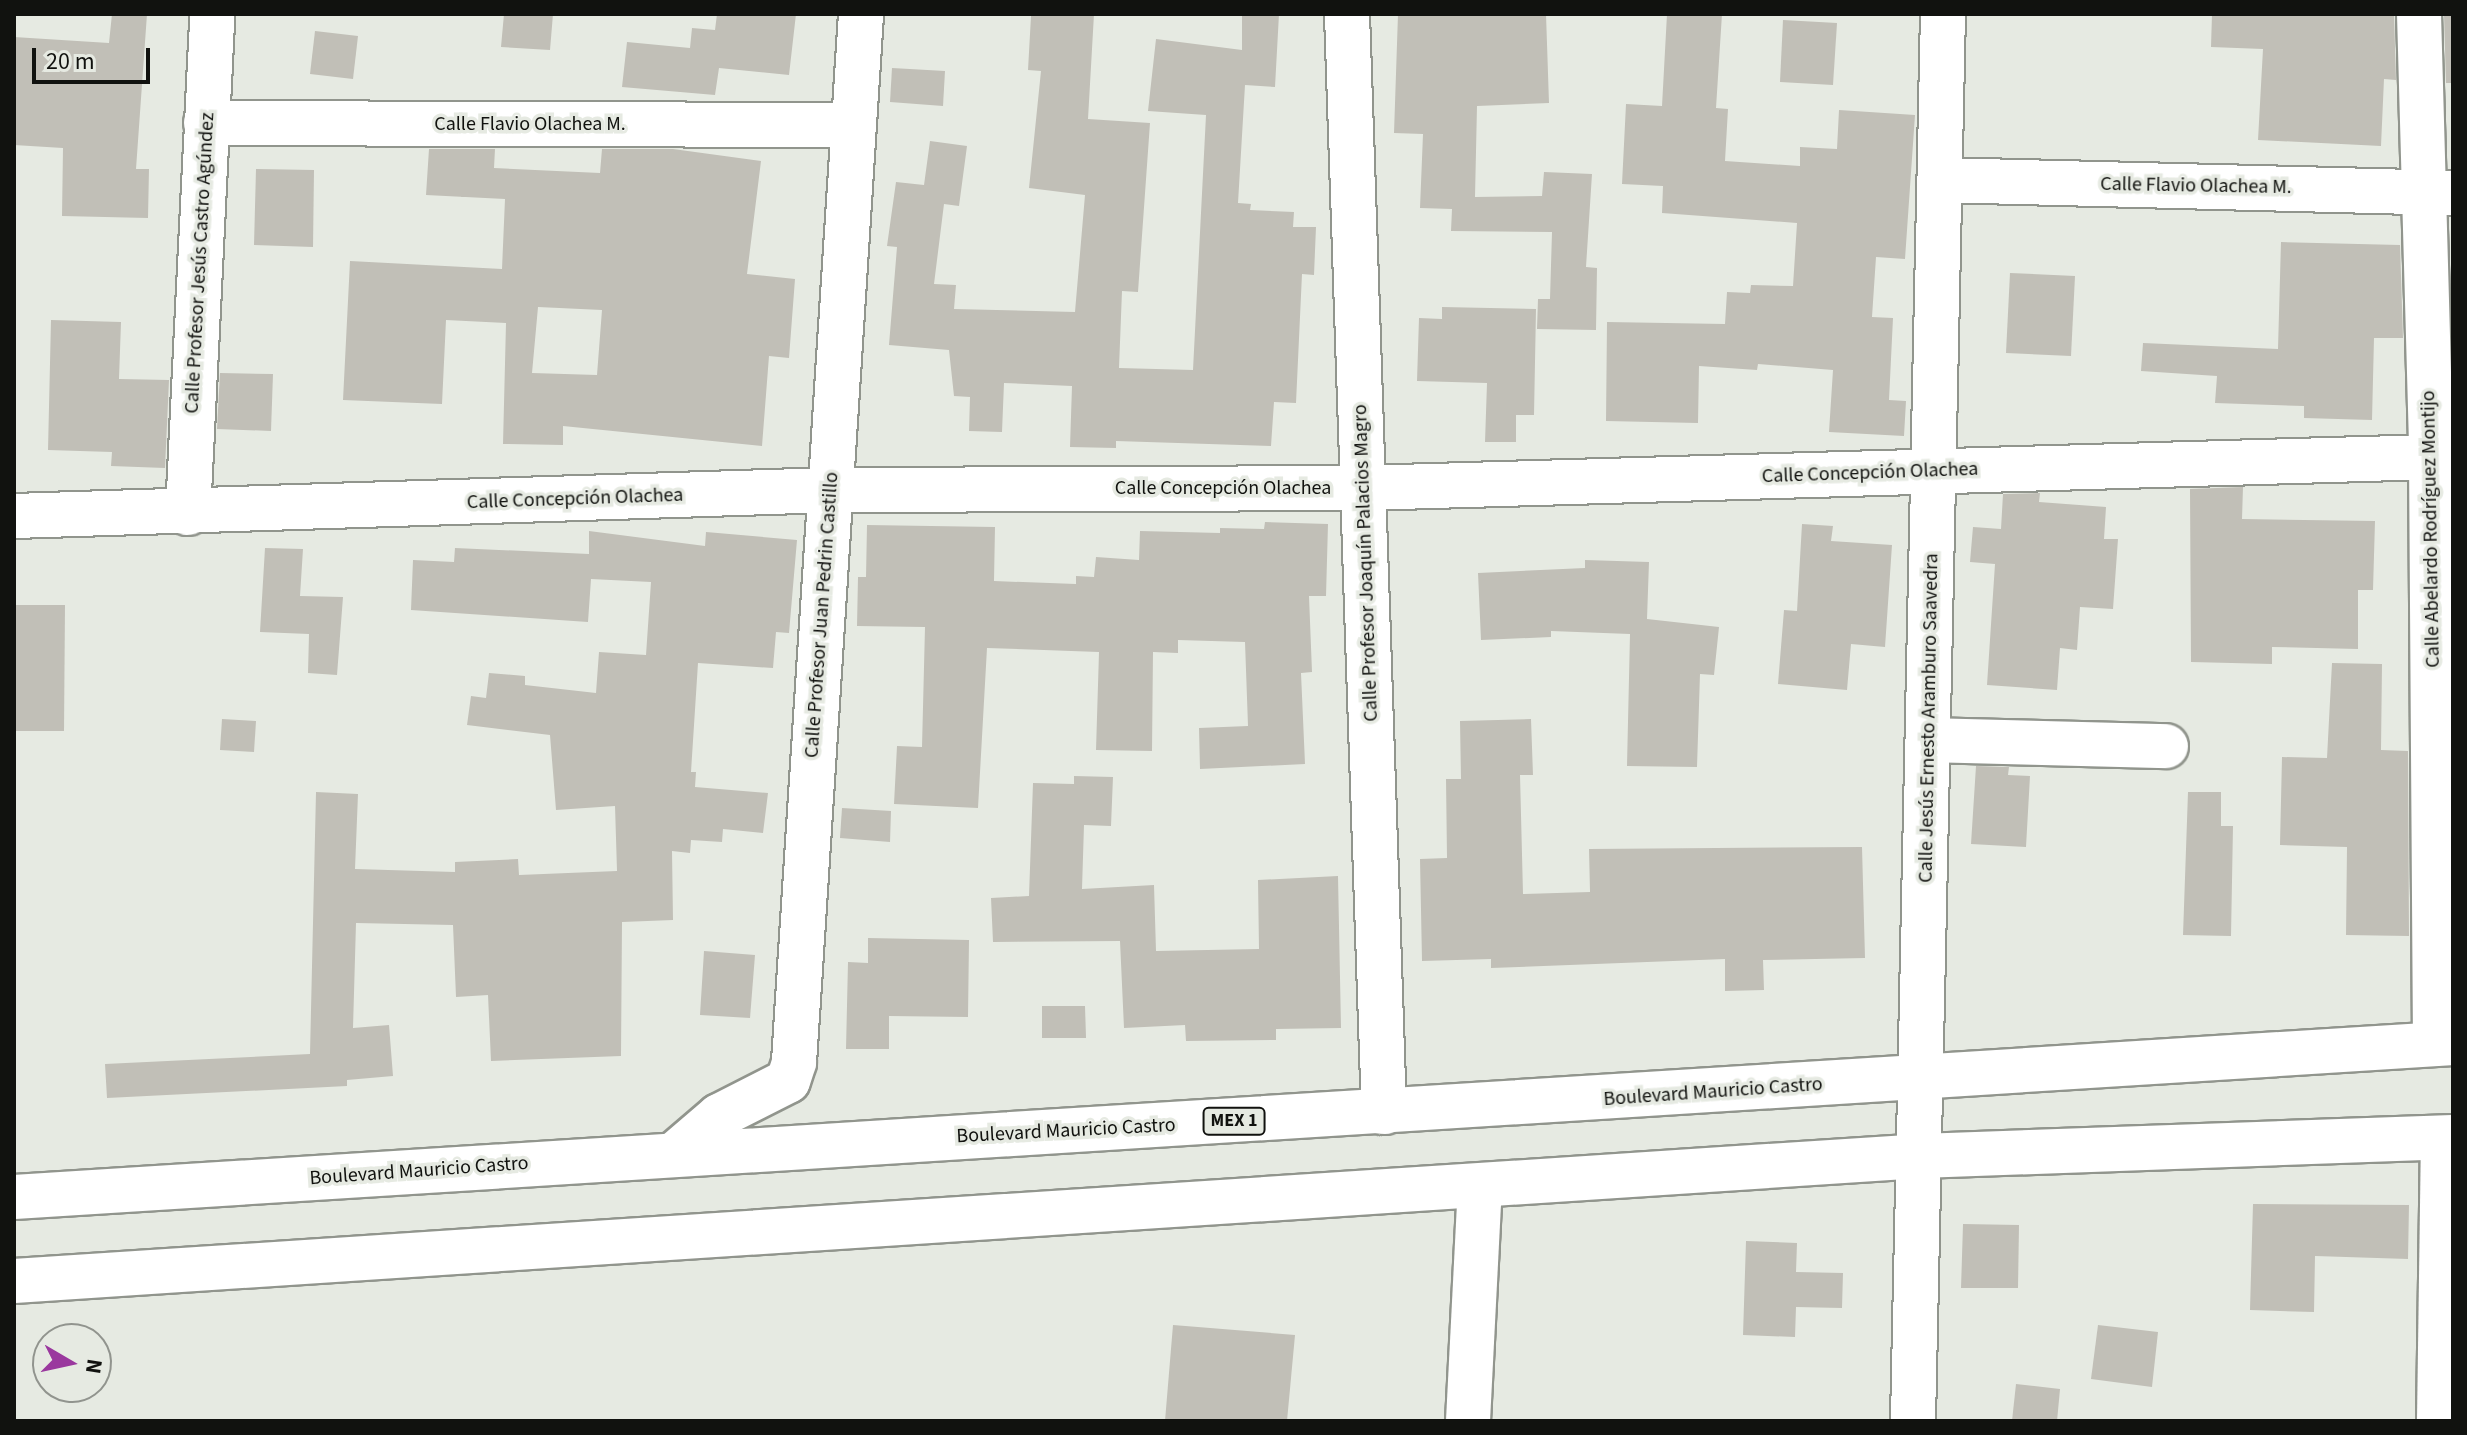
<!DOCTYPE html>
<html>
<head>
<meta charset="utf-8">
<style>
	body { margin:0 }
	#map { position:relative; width:2467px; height:1435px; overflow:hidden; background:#e6eae2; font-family:"Source Sans 3",sans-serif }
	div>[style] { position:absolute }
	.building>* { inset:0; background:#c1bfb7 }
	.roads { filter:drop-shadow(2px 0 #91958d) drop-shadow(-2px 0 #91958d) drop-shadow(0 2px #91958d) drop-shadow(0 -2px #91958d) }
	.minor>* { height:44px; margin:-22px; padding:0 22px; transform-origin:22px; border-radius:22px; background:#fff }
	.major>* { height:44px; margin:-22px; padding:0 22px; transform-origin:22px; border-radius:22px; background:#fff }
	span { translate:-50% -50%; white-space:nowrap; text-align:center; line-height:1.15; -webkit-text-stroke:7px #e6eae2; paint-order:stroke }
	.shield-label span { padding:2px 6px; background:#e6eae2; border:2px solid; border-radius:6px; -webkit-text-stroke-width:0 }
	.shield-label { font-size:18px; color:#11120f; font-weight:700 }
	.street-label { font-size:20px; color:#11120f }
	.frame { position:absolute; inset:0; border:16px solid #11120f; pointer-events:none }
	.north { position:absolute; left:32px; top:1323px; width:80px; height:80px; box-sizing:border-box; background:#e6eae2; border:2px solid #91948e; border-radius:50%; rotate:99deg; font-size:22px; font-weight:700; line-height:32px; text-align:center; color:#11120f }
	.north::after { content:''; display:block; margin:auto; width:28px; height:36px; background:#9a389e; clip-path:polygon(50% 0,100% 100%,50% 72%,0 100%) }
	.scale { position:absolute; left:32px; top:48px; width:118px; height:36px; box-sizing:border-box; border:4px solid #11120f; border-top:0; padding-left:10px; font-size:24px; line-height:28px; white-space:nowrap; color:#11120f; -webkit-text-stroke:6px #e6eae2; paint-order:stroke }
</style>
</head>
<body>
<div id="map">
	<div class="building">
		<i style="clip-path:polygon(112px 14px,147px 14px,136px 169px,149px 169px,148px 218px,62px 216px,63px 148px,14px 145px,14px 37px,109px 43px)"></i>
		<i style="clip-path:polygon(504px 14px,553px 14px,550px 50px,501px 47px)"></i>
		<i style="clip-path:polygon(717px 14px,796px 14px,789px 75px,719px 68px,715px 95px,622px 87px,627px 42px,690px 48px,692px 28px,715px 30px)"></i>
		<i style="clip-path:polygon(1062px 14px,1094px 14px,1088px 119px,1150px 123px,1138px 292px,1122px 291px,1119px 368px,1193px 370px,1206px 115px,1148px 111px,1156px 39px,1242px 50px,1242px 14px,1279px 14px,1275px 87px,1245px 85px,1238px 203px,1251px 204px,1250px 210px,1294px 212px,1293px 227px,1316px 227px,1314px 275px,1302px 274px,1296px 403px,1274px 402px,1271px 446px,1116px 441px,1116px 448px,1070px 447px,1072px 386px,1004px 383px,1002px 432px,969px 431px,970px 397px,954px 396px,949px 350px,889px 345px,897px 247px,887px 246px,896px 182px,924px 185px,930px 141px,967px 146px,959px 206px,944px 204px,934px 284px,956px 285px,954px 309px,1075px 312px,1085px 195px,1029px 188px,1041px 71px,1028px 70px,1031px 16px)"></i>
		<i style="clip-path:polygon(1398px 14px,1546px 14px,1549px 103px,1477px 106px,1475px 197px,1542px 196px,1544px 172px,1592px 174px,1586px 267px,1597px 268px,1596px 330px,1537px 329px,1538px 299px,1550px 299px,1552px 232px,1451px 231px,1452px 209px,1420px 208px,1423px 134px,1394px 133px)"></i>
		<i style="clip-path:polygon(1667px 14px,1722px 14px,1716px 108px,1728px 109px,1725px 161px,1800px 166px,1800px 147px,1837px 149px,1839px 110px,1915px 115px,1905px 259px,1876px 257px,1872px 317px,1893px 318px,1889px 400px,1906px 401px,1904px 436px,1829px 432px,1833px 370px,1758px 364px,1757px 370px,1699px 366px,1698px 423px,1606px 421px,1607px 322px,1725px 324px,1727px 292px,1750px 293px,1751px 285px,1793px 286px,1797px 223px,1662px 213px,1663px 186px,1622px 184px,1626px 104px,1662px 106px)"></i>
		<i style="clip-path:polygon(2212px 14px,2394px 14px,2396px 80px,2384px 79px,2381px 146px,2258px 140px,2263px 49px,2211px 47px)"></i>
		<i style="clip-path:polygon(2444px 14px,2453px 14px,2453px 83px,2446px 83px)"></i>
		<i style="clip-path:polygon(1783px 20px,1837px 23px,1833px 85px,1780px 82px)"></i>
		<i style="clip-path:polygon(315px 31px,358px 36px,353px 79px,310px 74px)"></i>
		<i style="clip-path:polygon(892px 68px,945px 71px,943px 106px,890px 102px)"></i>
		<i style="clip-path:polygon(evenodd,429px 149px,495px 149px,494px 168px,600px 173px,602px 149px,673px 149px,761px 161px,747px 274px,795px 279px,789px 358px,769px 356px,762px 446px,563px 426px,563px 445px,503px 444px,506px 323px,446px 320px,442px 404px,343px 400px,350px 261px,502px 269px,505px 199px,426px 195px,429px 149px,538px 307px,602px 310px,597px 375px,532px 373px,538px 307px)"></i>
		<i style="clip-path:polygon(256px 169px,314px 170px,313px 247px,254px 245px)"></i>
		<i style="clip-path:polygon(2281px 242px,2400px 245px,2403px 338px,2374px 338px,2372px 420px,2304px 418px,2304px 406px,2215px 403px,2217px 376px,2141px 371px,2143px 343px,2278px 349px)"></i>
		<i style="clip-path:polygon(2010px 273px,2075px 276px,2071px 356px,2006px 353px)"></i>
		<i style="clip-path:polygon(1442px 307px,1536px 309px,1534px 415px,1516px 415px,1516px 442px,1485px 442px,1487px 383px,1417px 381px,1419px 318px,1442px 319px)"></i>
		<i style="clip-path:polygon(51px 320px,121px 322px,119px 379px,169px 380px,165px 468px,111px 466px,112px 452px,48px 450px)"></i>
		<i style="clip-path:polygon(220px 373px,273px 374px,271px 431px,217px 429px)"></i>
		<i style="clip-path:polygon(2243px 487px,2242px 519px,2375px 521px,2373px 590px,2358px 590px,2358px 649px,2272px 647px,2272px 664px,2191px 662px,2190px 489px)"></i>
		<i style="clip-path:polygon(2040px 493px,2039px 502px,2106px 507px,2104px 539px,2118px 539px,2113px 609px,2080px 607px,2077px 650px,2060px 648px,2057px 690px,1987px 685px,1995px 564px,1970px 562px,1973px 527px,2001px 529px,2003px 494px)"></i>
		<i style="clip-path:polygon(1265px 522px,1328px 524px,1326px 596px,1309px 596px,1312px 672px,1301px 673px,1305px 764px,1200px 769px,1199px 728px,1248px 726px,1245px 642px,1178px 640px,1178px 653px,1153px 652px,1152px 751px,1096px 750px,1099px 652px,987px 648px,978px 808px,894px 804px,897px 746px,922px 747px,925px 627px,857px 626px,858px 577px,866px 577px,867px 525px,995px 527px,994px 581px,1076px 584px,1076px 576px,1094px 577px,1096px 557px,1139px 560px,1140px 531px,1220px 533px,1220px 528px,1264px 529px)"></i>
		<i style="clip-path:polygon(1802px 524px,1833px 526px,1831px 541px,1892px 545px,1885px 647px,1851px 644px,1847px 690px,1778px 684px,1784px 610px,1797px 611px)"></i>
		<i style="clip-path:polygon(589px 531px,705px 546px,706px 532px,797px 540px,789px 633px,776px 632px,773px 668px,698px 663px,691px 772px,696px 772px,695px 787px,768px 793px,763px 833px,723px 829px,722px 842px,691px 840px,690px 853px,672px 851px,673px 920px,622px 922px,621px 1056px,491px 1061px,488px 995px,456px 997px,453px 925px,356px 923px,353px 1028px,389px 1025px,393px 1076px,347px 1080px,347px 1086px,107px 1098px,105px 1064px,310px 1054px,316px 792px,358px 794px,355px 869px,455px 872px,455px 862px,518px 859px,519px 875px,617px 871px,615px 806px,556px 810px,550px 735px,467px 725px,471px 696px,486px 698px,489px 673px,525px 676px,525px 685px,596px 693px,599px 652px,646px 655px,651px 582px,591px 579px,588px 622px,411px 610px,413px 560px,454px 562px,455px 548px,589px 554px)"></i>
		<i style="clip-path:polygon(265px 548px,303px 549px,300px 596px,343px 597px,337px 675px,308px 673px,309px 634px,260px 632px)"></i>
		<i style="clip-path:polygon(1585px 560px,1649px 562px,1647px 619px,1719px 627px,1714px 675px,1700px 674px,1697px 767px,1627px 766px,1630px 634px,1551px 631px,1551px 637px,1481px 640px,1478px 573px,1585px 568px)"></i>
		<i style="clip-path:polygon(14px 605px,65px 605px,64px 731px,14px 731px)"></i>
		<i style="clip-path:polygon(2332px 663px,2382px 664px,2381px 750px,2408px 751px,2409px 936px,2346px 935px,2347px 847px,2280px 845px,2282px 757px,2327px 758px)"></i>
		<i style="clip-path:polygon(222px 719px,256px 721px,254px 752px,220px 750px)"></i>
		<i style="clip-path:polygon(1531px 719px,1533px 775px,1520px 775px,1523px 894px,1590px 892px,1589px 849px,1862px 847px,1865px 958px,1763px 960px,1764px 990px,1725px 991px,1725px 959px,1491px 968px,1491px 959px,1422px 961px,1420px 859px,1447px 858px,1446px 779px,1461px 779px,1460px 721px)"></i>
		<i style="clip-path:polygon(1976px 766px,2009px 767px,2008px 775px,2030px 776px,2026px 847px,1971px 844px)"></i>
		<i style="clip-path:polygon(1074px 776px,1113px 777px,1111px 826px,1084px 825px,1082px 889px,1154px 885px,1156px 951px,1259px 949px,1258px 880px,1338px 876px,1341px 1028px,1276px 1029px,1276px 1040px,1186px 1041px,1185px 1025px,1124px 1028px,1120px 941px,993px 942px,991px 898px,1029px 896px,1033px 783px,1074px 784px)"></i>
		<i style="clip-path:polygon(2188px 792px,2221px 792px,2221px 826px,2233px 826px,2231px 936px,2183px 935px)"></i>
		<i style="clip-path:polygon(842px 808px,891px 811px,890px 842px,840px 838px)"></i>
		<i style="clip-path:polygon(868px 938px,969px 940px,968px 1017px,889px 1016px,889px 1049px,846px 1049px,848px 962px,868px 963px)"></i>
		<i style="clip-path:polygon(704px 951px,755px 955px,750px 1018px,700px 1015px)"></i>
		<i style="clip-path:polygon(1042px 1006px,1085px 1006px,1086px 1038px,1042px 1038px)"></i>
		<i style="clip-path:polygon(2253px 1204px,2409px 1205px,2408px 1259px,2315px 1256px,2314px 1312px,2250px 1310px)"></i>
		<i style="clip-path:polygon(1963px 1224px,2019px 1225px,2018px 1288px,1961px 1288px)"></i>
		<i style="clip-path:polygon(1746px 1241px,1797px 1243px,1796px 1272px,1843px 1273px,1842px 1308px,1796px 1307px,1795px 1337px,1743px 1335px)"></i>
		<i style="clip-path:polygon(1173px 1325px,1295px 1335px,1287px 1421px,1165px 1421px)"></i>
		<i style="clip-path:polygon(2098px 1325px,2158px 1332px,2152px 1387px,2091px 1379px)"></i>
		<i style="clip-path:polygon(2016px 1384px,2060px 1389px,2057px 1421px,2012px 1421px)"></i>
	</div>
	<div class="roads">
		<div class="minor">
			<i style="left:1347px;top:14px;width:1099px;rotate:88.07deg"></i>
			<i style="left:2419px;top:14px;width:443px;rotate:88.4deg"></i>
			<i style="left:2431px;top:457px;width:587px;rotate:89.61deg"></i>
			<i style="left:206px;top:123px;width:648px;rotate:0.18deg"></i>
			<i style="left:1940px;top:180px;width:513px;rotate:1.45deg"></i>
			<i style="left:188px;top:513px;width:500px;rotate:-87.2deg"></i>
			<i style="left:14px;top:516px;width:816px;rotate:-1.82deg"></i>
			<i style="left:830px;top:490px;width:533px;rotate:-0.21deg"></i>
			<i style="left:1363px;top:488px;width:1068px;rotate:-1.66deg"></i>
			<i style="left:1929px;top:740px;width:237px;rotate:1.5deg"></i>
			<i style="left:676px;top:1153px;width:57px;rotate:-40.7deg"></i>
			<i style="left:719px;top:1116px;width:77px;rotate:-26.9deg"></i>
			<i style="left:788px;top:1081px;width:20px;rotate:-72deg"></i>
			<i style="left:794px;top:1062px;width:1050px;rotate:-86.34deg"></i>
			<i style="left:1468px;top:1421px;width:235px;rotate:-87.1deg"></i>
			<i style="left:1913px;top:1421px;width:1407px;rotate:-88.78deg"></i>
			<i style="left:2439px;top:1421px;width:283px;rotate:-89.2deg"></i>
		</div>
		<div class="major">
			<i style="left:14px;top:1197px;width:2444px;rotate:-3.61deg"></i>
			<i style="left:14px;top:1281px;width:1910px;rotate:-3.75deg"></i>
			<i style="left:1920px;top:1156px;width:533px;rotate:-2.04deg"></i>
		</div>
	</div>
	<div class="shield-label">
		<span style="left:1234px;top:1121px">MEX 1</span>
	</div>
	<div class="street-label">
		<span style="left:530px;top:124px">Calle Flavio Olachea M.</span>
		<span style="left:2196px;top:186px;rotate:1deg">Calle Flavio Olachea M.</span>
		<span style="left:200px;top:263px;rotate:-87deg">Calle Profesor Jesús Castro Agúndez</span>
		<span style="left:1870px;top:473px;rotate:-2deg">Calle Concepción Olachea</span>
		<span style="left:1223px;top:488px">Calle Concepción Olachea</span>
		<span style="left:575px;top:499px;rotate:-2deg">Calle Concepción Olachea</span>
		<span style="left:2431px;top:529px;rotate:-91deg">Calle Abelardo Rodríguez Montijo</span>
		<span style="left:1366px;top:563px;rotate:-92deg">Calle Profesor Joaquín Palacios Magro</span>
		<span style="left:822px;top:615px;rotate:-86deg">Calle Profesor Juan Pedrin Castillo</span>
		<span style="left:1929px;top:718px;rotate:-89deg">Calle Jesús Ernesto Aramburo Saavedra</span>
		<span style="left:1713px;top:1092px;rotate:-4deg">Boulevard Mauricio Castro</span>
		<span style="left:1066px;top:1131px;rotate:-3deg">Boulevard Mauricio Castro</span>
		<span style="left:419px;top:1171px;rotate:-4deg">Boulevard Mauricio Castro</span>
	</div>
	<div class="frame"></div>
	<div class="north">N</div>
	<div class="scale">20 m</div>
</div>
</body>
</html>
